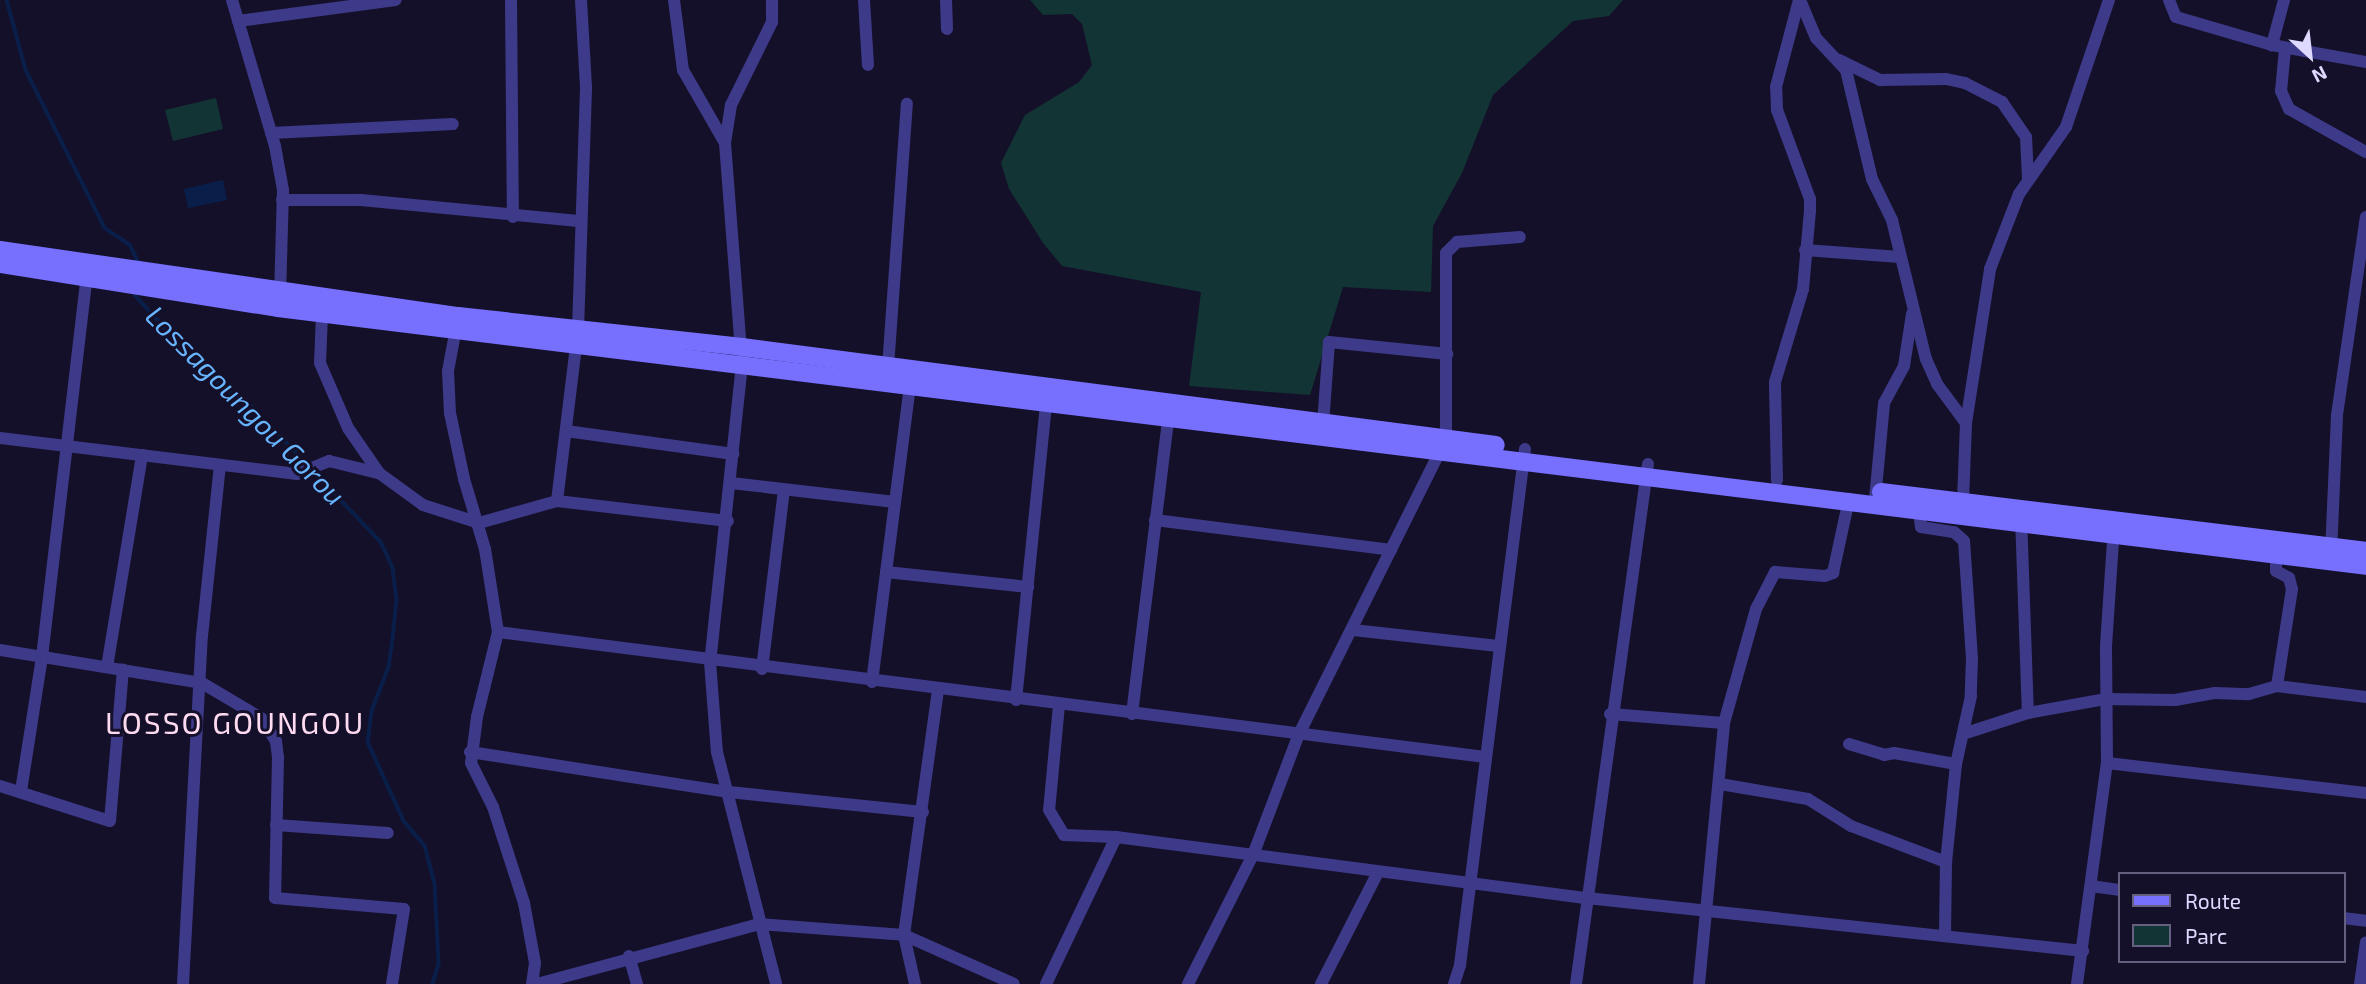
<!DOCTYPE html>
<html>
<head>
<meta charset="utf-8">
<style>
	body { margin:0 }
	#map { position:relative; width:2366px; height:984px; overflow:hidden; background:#15102a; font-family:"Exo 2",sans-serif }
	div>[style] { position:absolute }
	.green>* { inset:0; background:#133434 }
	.water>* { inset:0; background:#091f4a }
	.stream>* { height:3.5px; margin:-1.75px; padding:0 1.75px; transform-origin:1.75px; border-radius:1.75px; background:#091f4a }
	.street>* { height:12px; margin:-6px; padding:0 6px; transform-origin:6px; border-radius:6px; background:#3e3a8a }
	.secondary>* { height:18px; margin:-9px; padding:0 9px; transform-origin:9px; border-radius:9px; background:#7770ff }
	span { translate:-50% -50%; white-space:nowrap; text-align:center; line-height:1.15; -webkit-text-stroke:6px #15102a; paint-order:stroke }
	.water-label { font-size:28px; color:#67b5ff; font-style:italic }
	.quarter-label { font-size:30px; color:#ffdbf1; letter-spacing:2px }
	.legend { position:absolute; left:2118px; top:872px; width:228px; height:91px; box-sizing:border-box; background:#15102a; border:2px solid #65607f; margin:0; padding:9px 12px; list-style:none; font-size:21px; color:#ded9ff }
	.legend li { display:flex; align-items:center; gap:14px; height:35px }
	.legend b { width:35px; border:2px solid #65607f }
	.north { position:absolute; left:2275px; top:21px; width:70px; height:70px; -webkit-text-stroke:5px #15102a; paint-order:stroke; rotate:153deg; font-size:19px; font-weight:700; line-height:28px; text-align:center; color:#ded9ff }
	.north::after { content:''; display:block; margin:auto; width:24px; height:32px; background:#ded9ff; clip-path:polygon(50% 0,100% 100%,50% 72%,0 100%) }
</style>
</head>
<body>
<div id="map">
	<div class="green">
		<i style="clip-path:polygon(1030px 0,1623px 0,1609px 16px,1573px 21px,1493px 95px,1462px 173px,1433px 226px,1431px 292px,1343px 287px,1310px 395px,1189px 386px,1201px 292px,1062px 266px,1043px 243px,1009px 189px,1001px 163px,1025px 115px,1079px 82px,1092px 65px,1082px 24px,1072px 14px,1043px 15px)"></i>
		<i style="clip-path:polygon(216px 98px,223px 129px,173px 141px,165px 110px)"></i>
	</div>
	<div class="water">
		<i style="clip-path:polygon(223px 180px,227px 200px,188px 208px,184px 189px)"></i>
	</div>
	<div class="stream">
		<i style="left:7px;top:0;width:73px;rotate:74.8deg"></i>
		<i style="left:26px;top:70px;width:177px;rotate:63.4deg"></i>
		<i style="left:105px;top:228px;width:30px;rotate:34deg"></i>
		<i style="left:130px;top:245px;width:18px;rotate:63deg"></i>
		<i style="left:135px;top:295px;width:111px;rotate:47.6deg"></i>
		<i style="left:210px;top:377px;width:54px;rotate:35.2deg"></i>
		<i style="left:254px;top:408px;width:79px;rotate:46.5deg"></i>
		<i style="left:313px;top:471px;width:98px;rotate:46.2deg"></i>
		<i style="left:381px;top:542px;width:29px;rotate:65deg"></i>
		<i style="left:393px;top:568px;width:31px;rotate:83deg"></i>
		<i style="left:397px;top:599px;width:40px;rotate:95.7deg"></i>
		<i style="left:393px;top:639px;width:28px;rotate:98deg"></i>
		<i style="left:389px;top:667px;width:47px;rotate:111.1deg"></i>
		<i style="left:372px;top:711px;width:31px;rotate:97deg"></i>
		<i style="left:368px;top:742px;width:87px;rotate:65.5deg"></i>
		<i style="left:404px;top:821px;width:33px;rotate:50deg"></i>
		<i style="left:425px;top:846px;width:38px;rotate:75deg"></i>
		<i style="left:435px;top:883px;width:80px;rotate:87.1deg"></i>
		<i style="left:439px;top:963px;width:22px;rotate:106deg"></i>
	</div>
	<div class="street">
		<i style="left:232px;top:0;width:152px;rotate:73.6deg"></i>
		<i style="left:275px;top:146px;width:45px;rotate:79.7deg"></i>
		<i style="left:283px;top:190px;width:107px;rotate:91.6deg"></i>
		<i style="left:511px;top:0;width:217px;rotate:89.5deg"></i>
		<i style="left:674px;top:0;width:71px;rotate:82.7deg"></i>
		<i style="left:683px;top:70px;width:84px;rotate:60.1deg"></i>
		<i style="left:772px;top:0;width:22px;rotate:90deg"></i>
		<i style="left:772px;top:22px;width:93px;rotate:116.3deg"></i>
		<i style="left:731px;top:105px;width:38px;rotate:99deg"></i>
		<i style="left:725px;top:143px;width:222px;rotate:85.6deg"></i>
		<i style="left:742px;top:364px;width:300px;rotate:96.1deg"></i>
		<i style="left:710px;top:662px;width:90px;rotate:85.6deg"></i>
		<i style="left:717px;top:752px;width:239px;rotate:75.7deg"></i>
		<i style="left:864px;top:0;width:65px;rotate:86.5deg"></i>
		<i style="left:946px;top:0;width:29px;rotate:88deg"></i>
		<i style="left:1800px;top:0;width:41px;rotate:67.2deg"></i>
		<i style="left:1816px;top:38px;width:44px;rotate:46.8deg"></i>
		<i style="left:1846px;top:70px;width:112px;rotate:76.6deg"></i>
		<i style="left:1872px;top:179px;width:46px;rotate:64deg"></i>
		<i style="left:1892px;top:220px;width:143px;rotate:76.3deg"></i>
		<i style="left:1926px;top:359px;width:27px;rotate:66deg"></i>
		<i style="left:1937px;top:384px;width:49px;rotate:53.4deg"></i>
		<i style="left:2169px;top:0;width:18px;rotate:68deg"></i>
		<i style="left:2176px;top:17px;width:100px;rotate:16.3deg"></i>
		<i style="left:2284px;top:0;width:47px;rotate:104.9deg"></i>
		<i style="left:2272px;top:45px;width:96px;rotate:10.3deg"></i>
		<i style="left:238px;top:21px;width:159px;rotate:-7.6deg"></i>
		<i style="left:2285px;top:49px;width:42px;rotate:95.4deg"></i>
		<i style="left:2281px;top:91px;width:20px;rotate:66deg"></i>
		<i style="left:2289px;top:109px;width:88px;rotate:29.2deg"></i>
		<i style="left:1839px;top:60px;width:46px;rotate:26deg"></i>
		<i style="left:1880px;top:80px;width:66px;rotate:-0.9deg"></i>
		<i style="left:1946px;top:79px;width:19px;rotate:12deg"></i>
		<i style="left:1965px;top:83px;width:42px;rotate:27.2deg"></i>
		<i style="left:2002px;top:102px;width:42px;rotate:55.6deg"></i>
		<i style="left:2026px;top:137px;width:41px;rotate:87.2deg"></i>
		<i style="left:271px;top:133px;width:182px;rotate:-2.8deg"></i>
		<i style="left:282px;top:200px;width:79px"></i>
		<i style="left:361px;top:200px;width:221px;rotate:5.5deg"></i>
		<i style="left:1805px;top:250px;width:95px;rotate:4.2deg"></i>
		<i style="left:322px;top:314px;width:49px;rotate:92.3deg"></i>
		<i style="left:320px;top:363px;width:71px;rotate:66.7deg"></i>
		<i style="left:348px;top:428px;width:55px;rotate:55.4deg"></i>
		<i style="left:379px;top:473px;width:54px;rotate:36deg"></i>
		<i style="left:423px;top:505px;width:59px;rotate:17.8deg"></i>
		<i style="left:479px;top:523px;width:81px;rotate:-15.8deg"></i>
		<i style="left:557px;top:501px;width:172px;rotate:6.7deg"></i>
		<i style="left:457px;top:323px;width:49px;rotate:100.6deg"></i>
		<i style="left:448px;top:371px;width:42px;rotate:87.3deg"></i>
		<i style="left:450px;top:413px;width:67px;rotate:78deg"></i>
		<i style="left:464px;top:479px;width:73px;rotate:73.3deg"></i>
		<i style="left:485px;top:549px;width:84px;rotate:81.1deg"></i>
		<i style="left:498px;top:632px;width:995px;rotate:7.22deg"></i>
		<i style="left:888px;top:367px;width:264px;rotate:-85.9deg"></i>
		<i style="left:1323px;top:424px;width:82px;rotate:-85.8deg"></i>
		<i style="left:1329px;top:342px;width:119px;rotate:5.8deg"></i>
		<i style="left:566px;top:431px;width:169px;rotate:7.8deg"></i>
		<i style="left:0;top:438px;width:299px;rotate:6.9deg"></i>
		<i style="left:297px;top:474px;width:35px;rotate:-22deg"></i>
		<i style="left:329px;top:461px;width:50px;rotate:13.8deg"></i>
		<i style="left:1777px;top:480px;width:98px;rotate:-91.2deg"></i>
		<i style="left:1775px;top:382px;width:97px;rotate:-73.2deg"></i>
		<i style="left:1803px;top:289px;width:78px;rotate:-84.9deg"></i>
		<i style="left:1810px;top:211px;width:12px;rotate:-90deg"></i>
		<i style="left:1810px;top:199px;width:95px;rotate:-110.3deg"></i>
		<i style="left:1777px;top:110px;width:23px;rotate:-92deg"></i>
		<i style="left:1776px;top:87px;width:90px;rotate:-75.2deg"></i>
		<i style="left:731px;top:483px;width:165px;rotate:6.6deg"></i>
		<i style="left:1875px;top:499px;width:96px;rotate:-84.6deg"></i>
		<i style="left:1884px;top:403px;width:42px;rotate:-61.6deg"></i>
		<i style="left:1904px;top:366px;width:53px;rotate:-81.3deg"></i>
		<i style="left:557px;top:501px;width:172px;rotate:-83deg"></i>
		<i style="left:578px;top:330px;width:243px;rotate:-88.1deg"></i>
		<i style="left:586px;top:87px;width:87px;rotate:-93.3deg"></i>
		<i style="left:1963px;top:501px;width:78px;rotate:-87.8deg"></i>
		<i style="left:1966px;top:423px;width:156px;rotate:-81.1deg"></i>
		<i style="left:1990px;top:269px;width:80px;rotate:-68.9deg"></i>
		<i style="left:2019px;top:194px;width:82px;rotate:-55deg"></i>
		<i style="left:2066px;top:127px;width:134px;rotate:-71.3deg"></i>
		<i style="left:1919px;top:509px;width:18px;rotate:84deg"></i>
		<i style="left:1921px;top:527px;width:33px;rotate:9deg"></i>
		<i style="left:1954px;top:532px;width:13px;rotate:42deg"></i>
		<i style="left:1964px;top:541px;width:117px;rotate:86.1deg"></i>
		<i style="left:1972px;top:658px;width:38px;rotate:92deg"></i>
		<i style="left:1971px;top:696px;width:70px;rotate:102.4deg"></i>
		<i style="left:1956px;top:764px;width:99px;rotate:95.8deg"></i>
		<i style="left:1946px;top:862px;width:74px;rotate:90.8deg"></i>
		<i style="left:2021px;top:516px;width:197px;rotate:88deg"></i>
		<i style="left:1155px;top:520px;width:238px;rotate:7.2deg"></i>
		<i style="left:2331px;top:553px;width:138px;rotate:-87.5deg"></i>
		<i style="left:2337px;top:415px;width:200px;rotate:-81.7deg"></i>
		<i style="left:2276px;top:554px;width:17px;rotate:90deg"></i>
		<i style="left:2276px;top:571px;width:15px;rotate:28deg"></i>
		<i style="left:2289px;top:578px;width:11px;rotate:75deg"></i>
		<i style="left:2292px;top:589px;width:98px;rotate:98.8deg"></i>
		<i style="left:2277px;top:686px;width:90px;rotate:7deg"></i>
		<i style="left:886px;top:572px;width:143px;rotate:6deg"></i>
		<i style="left:1353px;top:630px;width:146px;rotate:6.3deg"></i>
		<i style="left:498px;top:632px;width:88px;rotate:103.9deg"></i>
		<i style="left:477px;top:717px;width:46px;rotate:97.4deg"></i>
		<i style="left:471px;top:763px;width:49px;rotate:63.4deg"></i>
		<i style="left:493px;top:807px;width:101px;rotate:72.1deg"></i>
		<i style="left:524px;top:903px;width:61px;rotate:79.6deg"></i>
		<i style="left:535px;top:963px;width:21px;rotate:98deg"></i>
		<i style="left:0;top:650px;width:205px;rotate:9.3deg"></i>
		<i style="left:202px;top:683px;width:69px;rotate:30.7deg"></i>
		<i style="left:261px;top:718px;width:27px;rotate:57deg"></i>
		<i style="left:276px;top:741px;width:17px;rotate:83deg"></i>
		<i style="left:278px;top:758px;width:140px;rotate:91.2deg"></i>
		<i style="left:275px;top:898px;width:129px;rotate:4.9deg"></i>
		<i style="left:404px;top:909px;width:76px;rotate:99.1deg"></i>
		<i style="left:107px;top:667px;width:215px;rotate:-80.6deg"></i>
		<i style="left:762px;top:669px;width:181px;rotate:-83deg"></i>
		<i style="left:872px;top:682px;width:298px;rotate:-82.7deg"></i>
		<i style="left:1016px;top:700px;width:305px;rotate:-84.2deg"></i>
		<i style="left:1059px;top:705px;width:105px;rotate:95.4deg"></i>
		<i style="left:1049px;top:810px;width:29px;rotate:59deg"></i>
		<i style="left:1064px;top:835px;width:52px;rotate:2.2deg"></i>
		<i style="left:1116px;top:837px;width:475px;rotate:7.4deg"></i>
		<i style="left:1587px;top:898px;width:499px;rotate:6.1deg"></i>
		<i style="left:1132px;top:714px;width:304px;rotate:-83deg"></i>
		<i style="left:1610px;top:714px;width:114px;rotate:4.5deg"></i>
		<i style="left:1966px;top:733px;width:65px;rotate:-17.9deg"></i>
		<i style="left:2028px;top:713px;width:78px;rotate:-10.3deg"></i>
		<i style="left:2105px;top:699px;width:70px;rotate:0.8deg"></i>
		<i style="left:2175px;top:700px;width:41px;rotate:-9.9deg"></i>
		<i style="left:2215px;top:693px;width:34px;rotate:2deg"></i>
		<i style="left:2249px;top:694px;width:29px;rotate:-16deg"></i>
		<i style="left:1849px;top:744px;width:37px;rotate:17deg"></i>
		<i style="left:1884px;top:755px;width:10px;rotate:-11deg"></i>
		<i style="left:1894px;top:753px;width:63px;rotate:10.1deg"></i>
		<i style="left:470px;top:752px;width:262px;rotate:8.8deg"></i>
		<i style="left:729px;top:792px;width:195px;rotate:5.9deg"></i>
		<i style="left:2107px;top:763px;width:261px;rotate:6.6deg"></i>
		<i style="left:1720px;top:784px;width:89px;rotate:9.7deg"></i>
		<i style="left:1808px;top:799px;width:51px;rotate:32.1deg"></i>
		<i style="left:1851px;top:826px;width:102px;rotate:20.8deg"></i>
		<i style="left:0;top:786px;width:115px;rotate:17.7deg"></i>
		<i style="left:110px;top:821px;width:152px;rotate:-85.1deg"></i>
		<i style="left:21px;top:791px;width:136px;rotate:-81.1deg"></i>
		<i style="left:42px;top:657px;width:384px;rotate:-83.3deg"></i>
		<i style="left:276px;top:825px;width:112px;rotate:4.1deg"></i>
		<i style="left:2091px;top:886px;width:28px;rotate:8deg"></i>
		<i style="left:2343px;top:918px;width:23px;rotate:7deg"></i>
		<i style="left:629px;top:956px;width:29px;rotate:74deg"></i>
		<i style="left:183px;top:984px;width:349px;rotate:-86.9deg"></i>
		<i style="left:202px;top:636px;width:172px;rotate:-84deg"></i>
		<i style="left:537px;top:984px;width:230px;rotate:-15.1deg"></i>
		<i style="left:759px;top:924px;width:145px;rotate:4.3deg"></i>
		<i style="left:904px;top:935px;width:120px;rotate:24deg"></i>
		<i style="left:915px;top:984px;width:50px;rotate:-102.7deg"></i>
		<i style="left:904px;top:935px;width:247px;rotate:-82.1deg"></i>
		<i style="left:1046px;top:984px;width:163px;rotate:-64.5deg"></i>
		<i style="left:1188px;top:984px;width:144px;rotate:-63.3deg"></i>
		<i style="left:1253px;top:855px;width:129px;rotate:-69.2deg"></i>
		<i style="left:1299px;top:734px;width:330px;rotate:-63.5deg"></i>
		<i style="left:1446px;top:439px;width:186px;rotate:-90deg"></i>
		<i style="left:1446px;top:253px;width:16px;rotate:-45deg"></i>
		<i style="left:1457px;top:242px;width:63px;rotate:-4.5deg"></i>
		<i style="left:1321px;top:984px;width:126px;rotate:-63deg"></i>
		<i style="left:1454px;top:984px;width:20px;rotate:-72deg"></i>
		<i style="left:1460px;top:965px;width:520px;rotate:-82.82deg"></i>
		<i style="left:1576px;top:984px;width:525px;rotate:-82.12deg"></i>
		<i style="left:1699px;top:984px;width:262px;rotate:-84.5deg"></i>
		<i style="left:1724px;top:723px;width:118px;rotate:-74.3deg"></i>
		<i style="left:1756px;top:609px;width:42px;rotate:-62.8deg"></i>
		<i style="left:1775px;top:572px;width:50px;rotate:4.6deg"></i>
		<i style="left:1825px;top:576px;width:9px;rotate:-21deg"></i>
		<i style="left:1833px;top:573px;width:76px;rotate:-77.8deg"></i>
		<i style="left:2077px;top:984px;width:223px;rotate:-82.3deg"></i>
		<i style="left:2107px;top:763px;width:117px;rotate:-90.5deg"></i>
		<i style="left:2106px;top:646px;width:119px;rotate:-86.2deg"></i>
		<i style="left:2360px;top:984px;width:42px;rotate:-81.9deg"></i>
	</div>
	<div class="secondary">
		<i style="left:0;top:250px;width:463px;rotate:8.2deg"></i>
		<i style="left:458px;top:316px;width:286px;rotate:6.2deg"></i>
		<i style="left:742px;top:347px;width:760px;rotate:7.41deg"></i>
		<i style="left:0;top:264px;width:281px;rotate:9deg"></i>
		<i style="left:278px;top:308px;width:2104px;rotate:7.04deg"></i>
		<i style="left:1881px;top:492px;width:489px;rotate:6.9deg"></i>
	</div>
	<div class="water-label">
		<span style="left:246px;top:405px;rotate:45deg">Lossagoungou Gorou</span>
	</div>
	<div class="quarter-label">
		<span style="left:235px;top:722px">LOSSO GOUNGOU</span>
	</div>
	<ul class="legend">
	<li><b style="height:9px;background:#7770ff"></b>Route</li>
	<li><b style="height:19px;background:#133434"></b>Parc</li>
	</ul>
	<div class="north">N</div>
</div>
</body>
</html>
